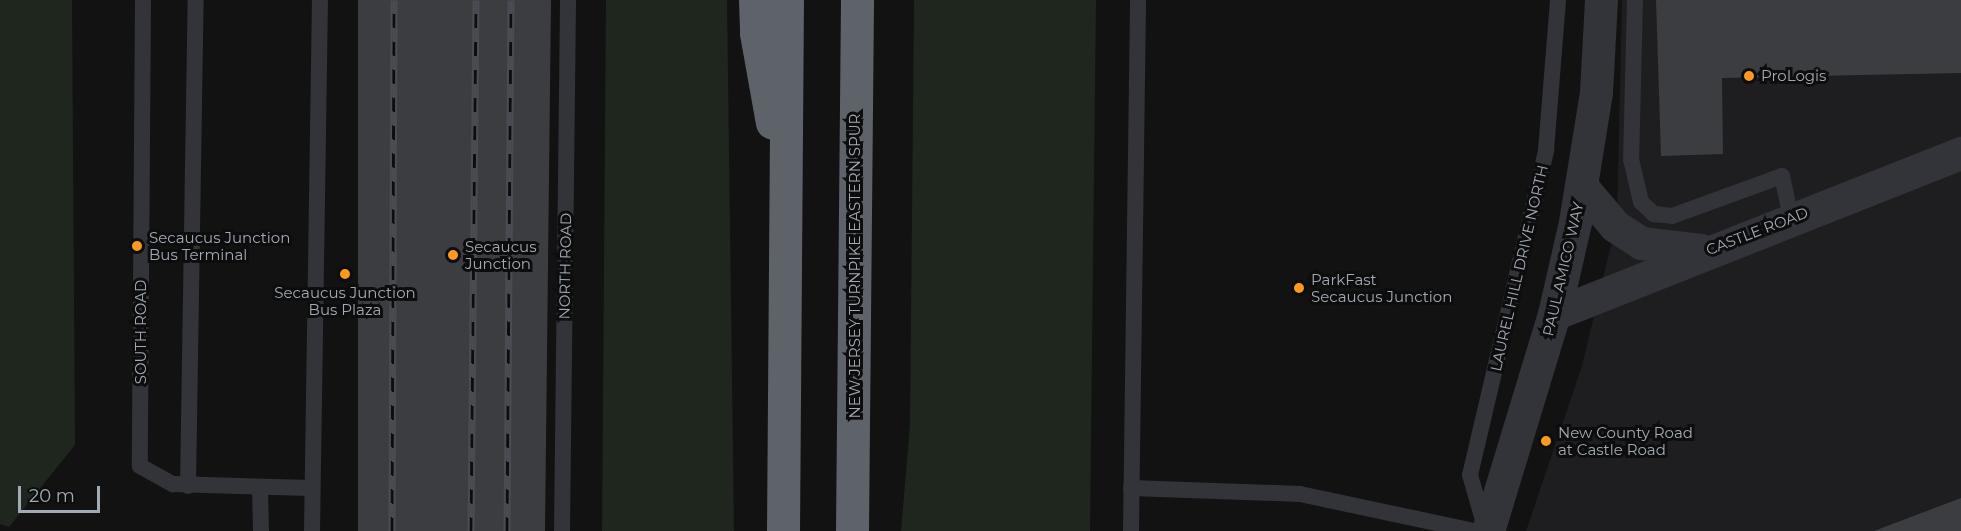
<!DOCTYPE html>
<html>
<head>
<meta charset="utf-8">
<style>
	body { margin:0 }
	#map { position:relative; width:1961px; height:531px; overflow:hidden; background:#121213; font-family:Montserrat,sans-serif }
	div>[style] { position:absolute }
	.built>* { inset:0; background:#1e1e20 }
	.green>* { inset:0; background:#1e261e }
	.building>* { inset:0; background:#3c3d41 }
	.service>* { height:16px; margin:-8px; padding:0 8px; transform-origin:8px; border-radius:8px; background:#323439 }
	.tertiary>* { height:33px; margin:-16.5px; padding:0 16.5px; transform-origin:16.5px; border-radius:16.5px; background:#323439 }
	.motorway>* { height:33px; margin:-16.5px; padding:0 16.5px; transform-origin:16.5px; border-radius:16.5px; background:#5e636a }
	.rail>* { height:7px; margin-top:-3.5px; transform-origin:0; background:repeating-linear-gradient(90deg,#0d0d0e 0 14px,#494c52 0 28px); box-sizing:border-box; border-block:2px solid #494c52 }
	.dots>* { width:16px; height:16px; translate:-50% -50%; box-sizing:border-box; border:3px solid #0d0d0e; border-radius:50% }
	span { translate:-50% -50%; white-space:nowrap; text-align:center; line-height:1.15; -webkit-text-stroke:6px #0d0d0e; paint-order:stroke }
	.poi-label { font-size:15px; color:#a2aab5 }
	.left { translate:0 -50%; text-align:left }
	.street-label { font-size:15px; color:#a2aab5 }
	.scale { position:absolute; left:18px; top:486px; width:82px; height:27px; box-sizing:border-box; border:3px solid #a2aab5; border-top:0; padding-left:8px; font-size:18px; line-height:21px; white-space:nowrap; color:#a2aab5; -webkit-text-stroke:4px #0d0d0e; paint-order:stroke }
</style>
</head>
<body>
<div id="map">
	<div class="built">
		<i style="clip-path:polygon(1622px 0,1961px 0,1961px 531px,1526px 531px,1582px 366px,1617px 220px)"></i>
	</div>
	<div class="green">
		<i style="clip-path:polygon(0 0,72px 0,75px 445px,9px 527px,0 524px)"></i>
		<i style="clip-path:polygon(606px 0,727px 0,734px 531px,602px 531px)"></i>
		<i style="clip-path:polygon(914px 0,1096px 0,1090px 531px,901px 531px,910px 424px)"></i>
	</div>
	<div class="building">
		<i style="clip-path:polygon(358px 0,551px 0,545px 531px,358px 531px)"></i>
		<i style="clip-path:polygon(1656px 0,1961px 0,1961px 73px,1722px 78px,1723px 154px,1661px 156px)"></i>
		<i style="clip-path:polygon(1961px 498px,1961px 531px,1874px 531px)"></i>
	</div>
	<div class="service">
		<i style="left:143px;top:0;width:466px;rotate:90.4deg"></i>
		<i style="left:140px;top:466px;width:38px;rotate:29deg"></i>
		<i style="left:173px;top:484px;width:138px;rotate:1.7deg"></i>
		<i style="left:1635px;top:0;width:159px;rotate:91.4deg"></i>
		<i style="left:1631px;top:159px;width:44px;rotate:76.9deg"></i>
		<i style="left:1641px;top:202px;width:18px;rotate:43deg"></i>
		<i style="left:1654px;top:214px;width:18px;rotate:6deg"></i>
		<i style="left:1672px;top:216px;width:117px;rotate:-20deg"></i>
		<i style="left:1782px;top:176px;width:43px;rotate:77.9deg"></i>
		<i style="left:188px;top:486px;width:486px;rotate:-89.1deg"></i>
		<i style="left:260px;top:487px;width:44px;rotate:88.7deg"></i>
		<i style="left:1131px;top:488px;width:169px;rotate:2deg"></i>
		<i style="left:1300px;top:494px;width:178px;rotate:12deg"></i>
		<i style="left:1485px;top:527px;width:54px;rotate:-106.1deg"></i>
		<i style="left:1470px;top:475px;width:334px;rotate:-76.8deg"></i>
		<i style="left:1546px;top:150px;width:150px;rotate:-85.4deg"></i>
		<i style="left:312px;top:531px;width:531px;rotate:-89.14deg"></i>
		<i style="left:562px;top:531px;width:531px;rotate:-89.35deg"></i>
		<i style="left:1131px;top:531px;width:531px;rotate:-89.24deg"></i>
	</div>
	<div class="tertiary">
		<i style="left:1582px;top:187px;width:51px;rotate:49.8deg"></i>
		<i style="left:1615px;top:226px;width:31px;rotate:33deg"></i>
		<i style="left:1641px;top:243px;width:60px;rotate:6.7deg"></i>
		<i style="left:1554px;top:314px;width:438px;rotate:-21.6deg"></i>
		<i style="left:1488px;top:531px;width:227px;rotate:-73.1deg"></i>
		<i style="left:1554px;top:314px;width:94px;rotate:-77.1deg"></i>
		<i style="left:1575px;top:222px;width:132px;rotate:-80.8deg"></i>
		<i style="left:1596px;top:92px;width:92px;rotate:-86.9deg"></i>
	</div>
	<div class="motorway">
		<i style="left:755px;top:0;width:33px;rotate:88deg"></i>
		<i style="left:756px;top:33px;width:91px;rotate:79.9deg"></i>
		<i style="left:783px;top:531px;width:531px;rotate:-89.57deg"></i>
		<i style="left:852px;top:531px;width:531px;rotate:-89.46deg"></i>
	</div>
	<div class="rail">
		<i style="left:392px;top:531px;width:531px;rotate:-89.78deg"></i>
		<i style="left:471px;top:531px;width:531px;rotate:-89.46deg"></i>
		<i style="left:507px;top:531px;width:531px;rotate:-89.57deg"></i>
	</div>
	<div class="dots">
		<i style="left:1749px;top:76px;background:#fd9920"></i>
		<i style="left:137px;top:246px;background:#fd9920"></i>
		<i style="left:453px;top:255px;background:#fd9920"></i>
		<i style="left:345px;top:274px;background:#fd9920"></i>
		<i style="left:1299px;top:288px;background:#fd9920"></i>
		<i style="left:1546px;top:441px;background:#fd9920"></i>
	</div>
	<div class="poi-label">
		<span class="left" style="left:1761px;top:76px">ProLogis</span>
		<span class="left" style="left:149px;top:246px">Secaucus Junction<br>Bus Terminal</span>
		<span class="left" style="left:465px;top:255px">Secaucus<br>Junction</span>
		<span class="left" style="left:1311px;top:288px">ParkFast<br>Secaucus Junction</span>
		<span style="left:345px;top:301px">Secaucus Junction<br>Bus Plaza</span>
		<span class="left" style="left:1558px;top:441px">New County Road<br>at Castle Road</span>
	</div>
	<div class="street-label">
		<span style="left:1757px;top:231px;rotate:-21deg">CASTLE ROAD</span>
		<span style="left:565px;top:266px;rotate:-89deg">NORTH ROAD</span>
		<span style="left:855px;top:266px;rotate:-90deg">NEW JERSEY TURNPIKE EASTERN SPUR</span>
		<span style="left:1519px;top:268px;rotate:-77deg">LAUREL HILL DRIVE NORTH</span>
		<span style="left:1563px;top:269px;rotate:-77deg">PAUL AMICO WAY</span>
		<span style="left:141px;top:332px;rotate:-90deg">SOUTH ROAD</span>
	</div>
	<div class="scale">20 m</div>
</div>
</body>
</html>
